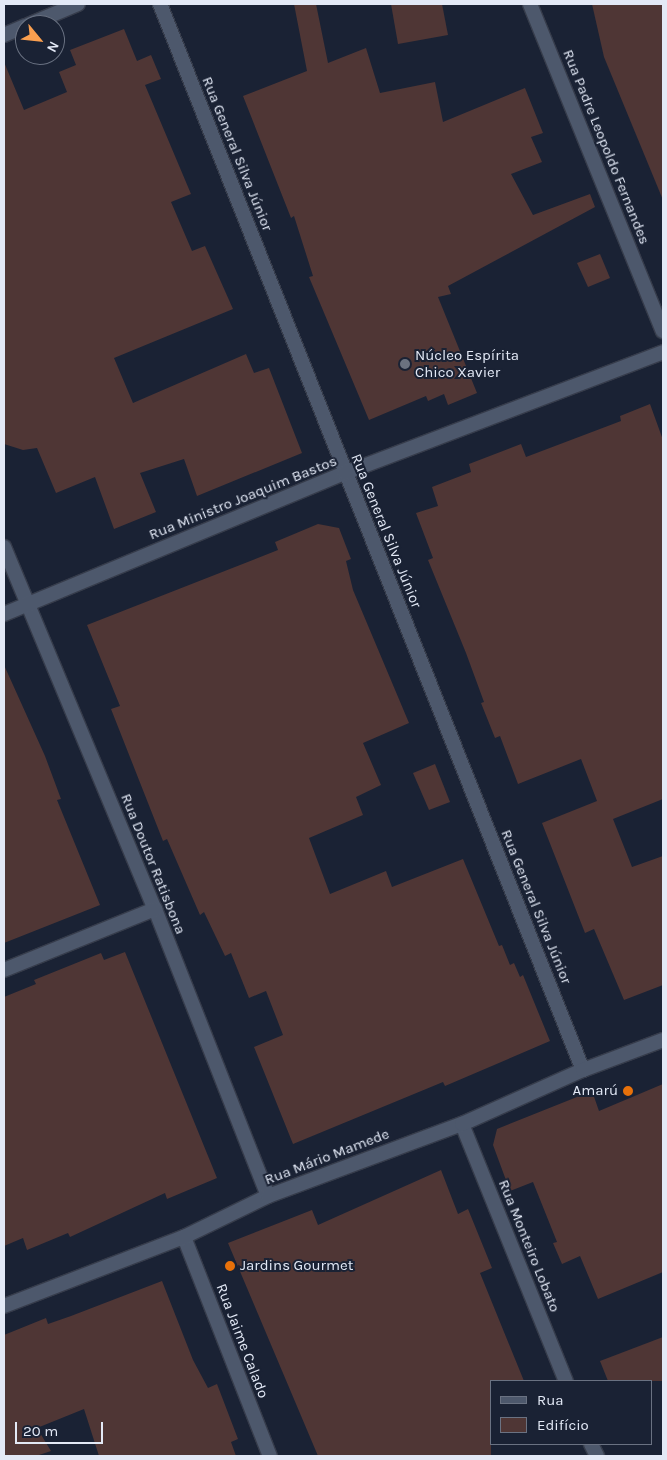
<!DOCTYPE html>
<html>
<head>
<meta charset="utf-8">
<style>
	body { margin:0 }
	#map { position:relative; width:667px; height:1460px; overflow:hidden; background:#1a2234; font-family:Karla,sans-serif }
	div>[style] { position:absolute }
	.building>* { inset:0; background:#4f3635 }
	.roads { filter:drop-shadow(1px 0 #363c4b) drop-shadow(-1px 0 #363c4b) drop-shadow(0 1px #363c4b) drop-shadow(0 -1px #363c4b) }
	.minor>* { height:14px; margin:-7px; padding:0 7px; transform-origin:7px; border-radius:7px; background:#4d586c }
	.dots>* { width:14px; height:14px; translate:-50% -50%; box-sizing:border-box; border:2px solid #1a2234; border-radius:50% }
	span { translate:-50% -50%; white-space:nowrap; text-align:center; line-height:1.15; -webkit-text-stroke:4px #1a2234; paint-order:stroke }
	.street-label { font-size:15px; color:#e3e9f6 }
	.poi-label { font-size:15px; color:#e3e9f6 }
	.left { translate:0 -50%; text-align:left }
	.right { translate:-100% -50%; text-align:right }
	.frame { position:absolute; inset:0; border:5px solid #e3e9f6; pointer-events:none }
	.legend { position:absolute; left:490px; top:1380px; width:162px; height:65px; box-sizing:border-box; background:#1a2234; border:1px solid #6a7282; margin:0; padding:6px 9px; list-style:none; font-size:15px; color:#e3e9f6 }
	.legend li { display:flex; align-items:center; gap:10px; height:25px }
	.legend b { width:25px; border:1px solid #6a7282 }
	.north { position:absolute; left:15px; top:15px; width:50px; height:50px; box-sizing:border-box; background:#1a2234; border:1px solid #6a7282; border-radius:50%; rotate:118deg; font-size:14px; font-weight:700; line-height:20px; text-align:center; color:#e3e9f6 }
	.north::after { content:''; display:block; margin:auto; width:18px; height:22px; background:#fa9f4f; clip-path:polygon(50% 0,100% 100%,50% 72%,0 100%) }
	.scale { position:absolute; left:15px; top:1422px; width:88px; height:22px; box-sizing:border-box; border:2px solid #e3e9f6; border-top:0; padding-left:6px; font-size:15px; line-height:18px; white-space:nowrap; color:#e3e9f6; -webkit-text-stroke:4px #1a2234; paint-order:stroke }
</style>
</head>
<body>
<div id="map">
	<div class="building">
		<i style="clip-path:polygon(294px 4px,316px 4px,328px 63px,366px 48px,380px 93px,435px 82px,443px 122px,525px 88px,543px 133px,531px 137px,542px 162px,511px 174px,533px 215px,590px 194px,595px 207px,448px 286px,451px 294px,438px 297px,477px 393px,448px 405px,444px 394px,428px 401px,426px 396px,369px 420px,309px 277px,313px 276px,294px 216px,291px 218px,243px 96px,307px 71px)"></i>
		<i style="clip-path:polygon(391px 4px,442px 4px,448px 35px,398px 44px)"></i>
		<i style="clip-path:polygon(592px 4px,663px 4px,663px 200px,604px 57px)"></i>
		<i style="clip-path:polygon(124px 29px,137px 61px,151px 55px,161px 79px,145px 85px,191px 194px,171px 202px,192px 251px,205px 246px,233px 309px,114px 358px,133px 403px,246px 354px,254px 373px,269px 368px,302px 453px,197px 496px,184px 459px,140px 473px,156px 512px,114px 529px,95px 477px,56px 493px,37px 448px,23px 450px,4px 444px,4px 62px,24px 110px,67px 92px,59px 72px,76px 65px,70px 50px)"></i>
		<i style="clip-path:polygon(600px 254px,610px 278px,588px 287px,577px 263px)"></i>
		<i style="clip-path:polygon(650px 404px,663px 440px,663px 799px,613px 819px,632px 867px,663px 856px,663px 985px,624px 1000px,594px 929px,585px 933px,542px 823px,597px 801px,581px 759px,518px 784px,500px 736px,495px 738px,481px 703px,484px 702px,466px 653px,428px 560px,433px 558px,416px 513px,438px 506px,432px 487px,471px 472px,469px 464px,521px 444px,526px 457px,621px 421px,620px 416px)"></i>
		<i style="clip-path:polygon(318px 524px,339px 528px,351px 559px,346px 561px,353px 590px,409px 723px,363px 743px,381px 785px,356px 797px,363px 815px,309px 838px,330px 894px,386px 871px,392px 887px,463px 859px,499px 946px,502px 945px,510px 965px,514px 963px,520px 977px,523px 975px,550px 1041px,445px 1086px,443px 1082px,293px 1144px,254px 1047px,283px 1035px,266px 991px,249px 998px,231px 953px,225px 956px,204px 912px,200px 915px,167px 839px,163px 841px,111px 709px,120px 706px,87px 625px,278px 550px,275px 542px)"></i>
		<i style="clip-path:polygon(4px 665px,45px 756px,61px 799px,57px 800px,100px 905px,4px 943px)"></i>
		<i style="clip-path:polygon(435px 764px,450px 802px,429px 810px,413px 773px)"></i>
		<i style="clip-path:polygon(125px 952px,217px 1178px,167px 1199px,165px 1193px,70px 1237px,68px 1233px,27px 1250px,23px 1238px,4px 1246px,4px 997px,36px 984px,34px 980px,101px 953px,104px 960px)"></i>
		<i style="clip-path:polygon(663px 1084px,663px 1272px,598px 1299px,580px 1256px,562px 1264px,553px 1243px,557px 1242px,533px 1182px,510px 1191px,493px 1145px,497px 1129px,592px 1091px,599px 1111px)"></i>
		<i style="clip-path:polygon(441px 1170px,458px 1214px,468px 1209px,492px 1268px,480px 1273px,524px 1381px,491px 1381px,491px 1456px,318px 1456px,228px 1243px,312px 1210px,318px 1225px)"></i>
		<i style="clip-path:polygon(162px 1281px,193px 1360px,208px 1388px,217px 1384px,238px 1439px,231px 1442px,236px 1456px,99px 1456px,84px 1409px,37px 1428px,51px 1451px,36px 1456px,4px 1456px,4px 1335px,46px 1318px,48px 1324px,71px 1316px)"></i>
		<i style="clip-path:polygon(663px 1337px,663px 1381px,608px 1381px,600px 1361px)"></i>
	</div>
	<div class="roads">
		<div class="minor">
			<i style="left:160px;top:4px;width:1147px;rotate:68.36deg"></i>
			<i style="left:530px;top:4px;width:353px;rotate:67.9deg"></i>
			<i style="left:28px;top:25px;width:54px;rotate:-22.8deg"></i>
			<i style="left:4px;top:35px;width:23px;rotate:-23deg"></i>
			<i style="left:4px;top:547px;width:392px;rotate:67.4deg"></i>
			<i style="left:155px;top:909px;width:308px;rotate:68.5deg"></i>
			<i style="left:4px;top:614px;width:369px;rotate:-22.5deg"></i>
			<i style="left:345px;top:473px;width:340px;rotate:-20.8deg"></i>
			<i style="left:4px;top:970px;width:163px;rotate:-22deg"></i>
			<i style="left:462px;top:1124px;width:277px;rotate:68deg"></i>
			<i style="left:184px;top:1237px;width:235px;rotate:68.6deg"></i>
			<i style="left:4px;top:1306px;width:193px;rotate:-21deg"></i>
			<i style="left:184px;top:1237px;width:93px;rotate:-26deg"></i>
			<i style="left:268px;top:1196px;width:207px;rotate:-20.4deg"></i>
			<i style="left:462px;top:1124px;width:133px;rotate:-24.1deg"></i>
			<i style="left:583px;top:1070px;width:85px;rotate:-20.6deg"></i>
			<i style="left:591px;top:1444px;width:13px;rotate:63deg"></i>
		</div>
	</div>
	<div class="dots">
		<i style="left:405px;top:364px;background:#6b7280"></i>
		<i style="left:628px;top:1091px;background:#e8710a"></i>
		<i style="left:230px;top:1266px;background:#e8710a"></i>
	</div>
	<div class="street-label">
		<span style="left:606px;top:147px;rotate:68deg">Rua Padre Leopoldo Fernandes</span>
		<span style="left:237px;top:154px;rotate:68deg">Rua General Silva Júnior</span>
		<span style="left:243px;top:498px;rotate:-22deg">Rua Ministro Joaquim Bastos</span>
		<span style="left:386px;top:531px;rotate:68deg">Rua General Silva Júnior</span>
		<span style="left:153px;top:864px;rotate:68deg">Rua Doutor Ratisbona</span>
		<span style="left:536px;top:907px;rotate:68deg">Rua General Silva Júnior</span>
		<span style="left:327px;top:1157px;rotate:-21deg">Rua Mário Mamede</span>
		<span style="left:529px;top:1246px;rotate:68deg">Rua Monteiro Lobato</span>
		<span style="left:242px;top:1341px;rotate:69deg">Rua Jaime Calado</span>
	</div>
	<div class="poi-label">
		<span class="left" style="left:415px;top:364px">Núcleo Espírita<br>Chico Xavier</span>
		<span class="right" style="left:618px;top:1091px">Amarú</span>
		<span class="left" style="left:240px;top:1266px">Jardins Gourmet</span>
	</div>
	<div class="frame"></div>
	<ul class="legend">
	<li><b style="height:6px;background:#4d586c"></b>Rua</li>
	<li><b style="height:14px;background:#4f3635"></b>Edifício</li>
	</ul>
	<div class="north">N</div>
	<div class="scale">20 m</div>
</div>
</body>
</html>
